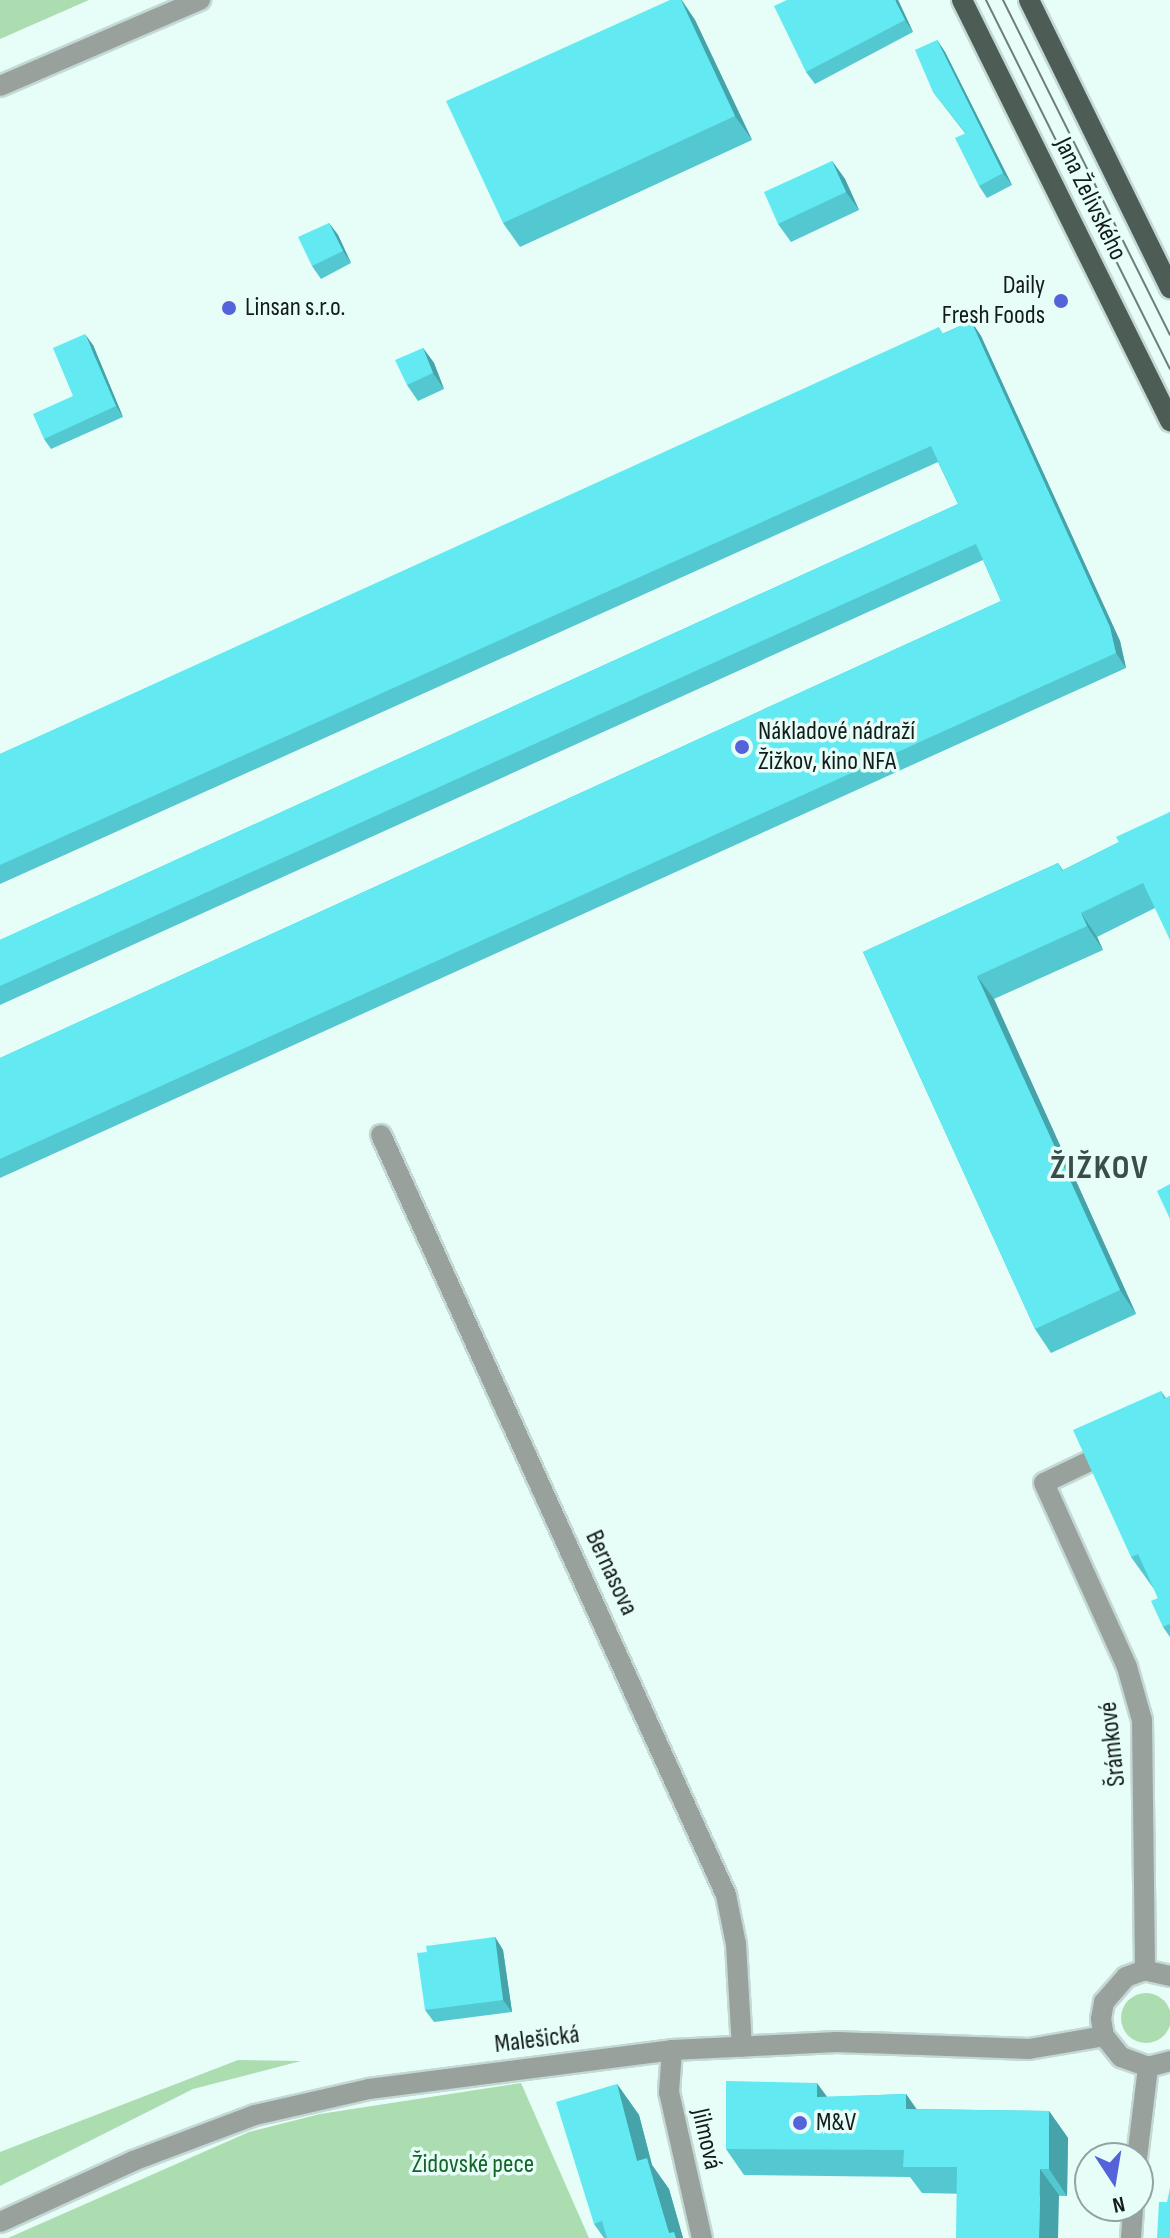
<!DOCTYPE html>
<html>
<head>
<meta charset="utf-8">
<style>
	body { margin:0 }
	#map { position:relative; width:1170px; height:2238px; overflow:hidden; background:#e6fdf8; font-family:"Sofia Sans Condensed",sans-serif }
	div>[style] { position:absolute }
	.green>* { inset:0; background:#acddb0 }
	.round { border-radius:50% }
	.roads { filter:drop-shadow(2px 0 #c4d9d5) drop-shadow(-2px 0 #c4d9d5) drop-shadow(0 2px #c4d9d5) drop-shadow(0 -2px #c4d9d5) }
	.minor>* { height:20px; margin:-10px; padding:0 10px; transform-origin:10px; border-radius:10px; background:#99a19d }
	.major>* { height:20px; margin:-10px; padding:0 10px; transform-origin:10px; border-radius:10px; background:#4d5c55 }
	.tram>* { height:2px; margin:-1px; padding:0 1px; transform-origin:1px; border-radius:1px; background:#717f7c }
	.wall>* { inset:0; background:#54c8d0 }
	.shaded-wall>* { inset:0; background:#45a3a9 }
	.building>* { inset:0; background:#62e9f2 }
	.dots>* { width:22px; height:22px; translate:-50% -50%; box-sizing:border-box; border:4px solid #e6fdf8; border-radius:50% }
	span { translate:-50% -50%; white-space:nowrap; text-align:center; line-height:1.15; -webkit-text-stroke:7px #e6fdf8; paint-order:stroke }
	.street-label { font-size:26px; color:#141c1b }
	.poi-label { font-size:26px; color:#141c1b }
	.right { translate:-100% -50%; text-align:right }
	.left { translate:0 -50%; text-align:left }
	.park-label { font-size:26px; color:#176429 }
	.district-label { font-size:34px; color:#3a4d4a; font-weight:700; letter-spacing:2px }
	.north { position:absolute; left:1074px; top:2142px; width:80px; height:80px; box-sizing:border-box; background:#e6fdf8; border:2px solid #92a3a0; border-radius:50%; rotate:168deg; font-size:22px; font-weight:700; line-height:32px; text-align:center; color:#141c1b }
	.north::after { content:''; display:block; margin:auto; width:28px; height:36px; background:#5463d9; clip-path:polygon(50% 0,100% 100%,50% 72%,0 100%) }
</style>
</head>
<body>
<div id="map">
	<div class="green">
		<i style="clip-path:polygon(0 0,89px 0,0 39px)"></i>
		<i class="round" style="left:1121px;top:1993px;width:50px;height:50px"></i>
		<i style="clip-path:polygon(238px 2060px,301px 2061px,193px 2089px,0 2186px,0 2152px)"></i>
		<i style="clip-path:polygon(521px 2083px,589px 2238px,8px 2238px,249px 2132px,320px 2114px)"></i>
	</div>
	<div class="roads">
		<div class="minor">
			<i style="left:0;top:86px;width:218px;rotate:-23.3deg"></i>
			<i style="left:381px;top:1135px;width:835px;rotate:65.58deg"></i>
			<i style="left:726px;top:1895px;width:50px;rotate:78.5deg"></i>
			<i style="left:736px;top:1944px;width:103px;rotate:86.7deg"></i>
			<i style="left:1113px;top:1450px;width:76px;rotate:154.4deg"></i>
			<i style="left:1044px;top:1483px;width:202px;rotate:65.7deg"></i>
			<i style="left:1127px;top:1667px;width:55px;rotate:74.2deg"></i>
			<i style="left:1142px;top:1720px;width:250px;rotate:89.3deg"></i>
			<i style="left:1170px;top:1976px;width:26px;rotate:-167deg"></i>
			<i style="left:1145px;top:1970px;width:20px;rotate:160deg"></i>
			<i style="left:1126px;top:1977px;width:33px;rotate:131deg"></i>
			<i style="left:1104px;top:2002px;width:17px;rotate:100deg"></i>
			<i style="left:1101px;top:2019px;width:17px;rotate:80deg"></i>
			<i style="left:1104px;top:2036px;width:27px;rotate:51deg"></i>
			<i style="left:1121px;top:2057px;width:29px;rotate:20deg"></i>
			<i style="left:1148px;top:2067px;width:23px;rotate:-15deg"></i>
			<i style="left:672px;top:2050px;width:42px;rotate:94.1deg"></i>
			<i style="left:669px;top:2092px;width:150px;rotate:77.3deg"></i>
			<i style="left:1137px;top:2158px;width:92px;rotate:-83.1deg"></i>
			<i style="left:0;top:2222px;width:146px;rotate:-24.6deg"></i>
			<i style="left:133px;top:2161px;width:130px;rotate:-20.7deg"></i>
			<i style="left:255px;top:2115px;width:117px;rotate:-12.8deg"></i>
			<i style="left:369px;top:2089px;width:305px;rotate:-7.3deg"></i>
			<i style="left:672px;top:2050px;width:165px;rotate:-2.8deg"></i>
			<i style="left:837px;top:2042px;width:192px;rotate:2.1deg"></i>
			<i style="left:1029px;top:2049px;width:76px;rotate:-9.8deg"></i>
			<i style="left:1131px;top:2238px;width:32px;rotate:-86deg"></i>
		</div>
		<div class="major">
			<i style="left:962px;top:0;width:470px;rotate:63.7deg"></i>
			<i style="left:1029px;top:0;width:321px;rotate:63.9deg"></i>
		</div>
	</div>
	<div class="tram">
		<i style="left:986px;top:0;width:412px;rotate:63.5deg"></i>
		<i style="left:1003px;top:0;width:374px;rotate:63.5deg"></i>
	</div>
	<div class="wall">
		<i style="clip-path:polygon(670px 0,682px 0,695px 20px,752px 140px,520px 247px,503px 223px)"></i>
		<i style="clip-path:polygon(898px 0,913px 32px,815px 84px,806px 72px)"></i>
		<i style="clip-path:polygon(937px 40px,945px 52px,1012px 185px,987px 198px,979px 186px,965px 133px,933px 92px)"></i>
		<i style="clip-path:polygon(832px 161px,845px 179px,859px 210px,791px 242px,778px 224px)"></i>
		<i style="clip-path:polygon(329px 223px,338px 235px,351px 263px,321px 279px,312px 266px)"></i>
		<i style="clip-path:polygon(971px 321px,981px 336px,1120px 641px,1126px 668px,0 1178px,0 1058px,1001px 601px,983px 560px,0 1005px,0 940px,958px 504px,938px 462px,0 884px,0 754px)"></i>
		<i style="clip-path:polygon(93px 345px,123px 417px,51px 449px,44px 439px,73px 396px)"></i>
		<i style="clip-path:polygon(423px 348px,434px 363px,444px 389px,418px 401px,407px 385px)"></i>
		<i style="clip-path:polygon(1170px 812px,1155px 908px,1097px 937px,1103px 950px,994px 999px,1136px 1314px,1051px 1353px,1035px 1329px,863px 952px,1058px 863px,1063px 870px,1119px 842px)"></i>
		<i style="clip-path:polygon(1161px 1391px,1166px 1398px,1170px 1396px,1170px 1637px,1163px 1627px,1158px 1598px,1154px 1589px,1131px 1557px)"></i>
		<i style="clip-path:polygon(495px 1937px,503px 1950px,512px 2012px,434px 2022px,425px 2010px,427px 1952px)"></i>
		<i style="clip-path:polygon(617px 2084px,639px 2115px,652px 2165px,669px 2189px,683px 2238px,604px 2238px,594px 2224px)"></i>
		<i style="clip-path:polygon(906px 2094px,916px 2109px,1049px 2111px,1068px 2138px,1067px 2196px,922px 2193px,910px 2177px,744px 2175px,726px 2149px,827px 2097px)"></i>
	</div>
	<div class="shaded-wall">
		<i style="clip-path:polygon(681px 0,695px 20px,752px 140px,735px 116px)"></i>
		<i style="clip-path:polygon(895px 0,898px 0,913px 32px,905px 20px)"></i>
		<i style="clip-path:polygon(937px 40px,945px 52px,1012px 185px,1003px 173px)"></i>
		<i style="clip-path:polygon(832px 161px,845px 179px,859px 210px,846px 192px)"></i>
		<i style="clip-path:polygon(329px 223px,338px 235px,351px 263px,343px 251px)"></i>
		<i style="clip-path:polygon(971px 321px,981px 336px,1120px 641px,1126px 668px,1116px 653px)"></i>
		<i style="clip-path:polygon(85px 334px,93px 345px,123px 417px,116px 406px)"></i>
		<i style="clip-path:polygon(423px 348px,434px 363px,444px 389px,433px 373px)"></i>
		<i style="clip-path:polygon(1081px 913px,1097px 937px,1103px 950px,1087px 926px)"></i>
		<i style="clip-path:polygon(977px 976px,994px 999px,1136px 1314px,1120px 1290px)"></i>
		<i style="clip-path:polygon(495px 1937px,503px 1950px,512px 2012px,503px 2000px)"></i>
		<i style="clip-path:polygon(817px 2083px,836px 2109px,817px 2097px)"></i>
		<i style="clip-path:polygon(617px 2084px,639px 2115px,652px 2165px,669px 2189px,683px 2238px,672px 2238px,669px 2233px,637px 2161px)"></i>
		<i style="clip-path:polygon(906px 2094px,925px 2121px,906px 2109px)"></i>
		<i style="clip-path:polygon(1049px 2111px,1068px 2138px,1067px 2196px,1049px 2169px)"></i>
		<i style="clip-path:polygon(1040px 2169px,1059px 2195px,1058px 2238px,1039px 2238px)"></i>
	</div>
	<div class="building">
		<i style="clip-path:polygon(670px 0,681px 0,735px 116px,503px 223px,446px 101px)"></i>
		<i style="clip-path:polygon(787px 0,895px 0,905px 20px,806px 72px,774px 6px)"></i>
		<i style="clip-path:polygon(937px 40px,1003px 173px,979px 186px,955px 138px,966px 133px,933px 92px,915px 50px)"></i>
		<i style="clip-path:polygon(832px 161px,846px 192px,778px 224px,764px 192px)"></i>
		<i style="clip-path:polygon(329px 223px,343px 251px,312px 266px,298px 237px)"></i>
		<i style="clip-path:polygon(971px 321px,1110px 627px,1116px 653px,0 1159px,0 1058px,1001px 601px,976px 544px,0 986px,0 940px,958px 504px,931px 446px,0 865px,0 754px,939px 327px,943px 334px)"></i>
		<i style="clip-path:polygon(85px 334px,116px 406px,44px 439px,33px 414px,73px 396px,53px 348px)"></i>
		<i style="clip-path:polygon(423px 348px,433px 373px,407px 385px,395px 360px)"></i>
		<i style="clip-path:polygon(1170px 812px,1170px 940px,1143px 883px,1081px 913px,1087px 926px,977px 976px,1120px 1290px,1035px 1329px,863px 952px,1058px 863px,1062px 871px,1119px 842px,1116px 837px)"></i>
		<i style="clip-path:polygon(1170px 1184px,1170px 1219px,1157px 1191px)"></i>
		<i style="clip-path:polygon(1161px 1391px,1164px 1399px,1170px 1396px,1170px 1626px,1169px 1624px,1163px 1627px,1151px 1601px,1158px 1598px,1138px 1554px,1131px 1557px,1073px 1430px)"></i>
		<i style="clip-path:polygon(495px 1937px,503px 2000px,425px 2010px,417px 1953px,427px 1952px,426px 1946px)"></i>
		<i style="clip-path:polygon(726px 2081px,817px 2083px,817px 2097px,906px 2094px,906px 2109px,1049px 2111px,1049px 2169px,1040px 2169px,1039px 2238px,956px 2238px,957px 2167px,903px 2167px,904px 2150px,726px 2149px)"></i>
		<i style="clip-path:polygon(617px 2084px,637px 2161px,647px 2158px,669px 2233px,674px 2232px,676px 2238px,607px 2238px,602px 2221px,594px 2224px,556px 2102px)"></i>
		<i style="clip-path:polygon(1170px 2188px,1170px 2238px,1157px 2238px,1159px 2202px,1167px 2202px)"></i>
	</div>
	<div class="dots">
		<i style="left:1061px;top:301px;background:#5463d9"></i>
		<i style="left:229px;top:308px;background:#5463d9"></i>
		<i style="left:742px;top:747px;background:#5463d9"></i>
		<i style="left:800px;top:2123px;background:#5463d9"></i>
	</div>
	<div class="street-label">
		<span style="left:1090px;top:199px;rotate:64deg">Jana Želivského</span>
		<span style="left:611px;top:1573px;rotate:65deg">Bernasova</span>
		<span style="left:1113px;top:1744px;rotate:-96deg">Šrámkové</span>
		<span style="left:537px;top:2040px;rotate:-7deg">Malešická</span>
		<span style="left:706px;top:2139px;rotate:77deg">Jilmová</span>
	</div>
	<div class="poi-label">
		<span class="right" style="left:1045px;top:301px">Daily<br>Fresh Foods</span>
		<span class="left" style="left:245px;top:308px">Linsan s.r.o.</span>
		<span class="left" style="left:758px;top:747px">Nákladové nádraží<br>Žižkov, kino NFA</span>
		<span class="left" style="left:816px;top:2123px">M&amp;V</span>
	</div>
	<div class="park-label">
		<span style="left:473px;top:2165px">Židovské pece</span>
	</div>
	<div class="district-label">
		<span style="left:1100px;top:1168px">ŽIŽKOV</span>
	</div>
	<div class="north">N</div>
</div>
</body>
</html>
